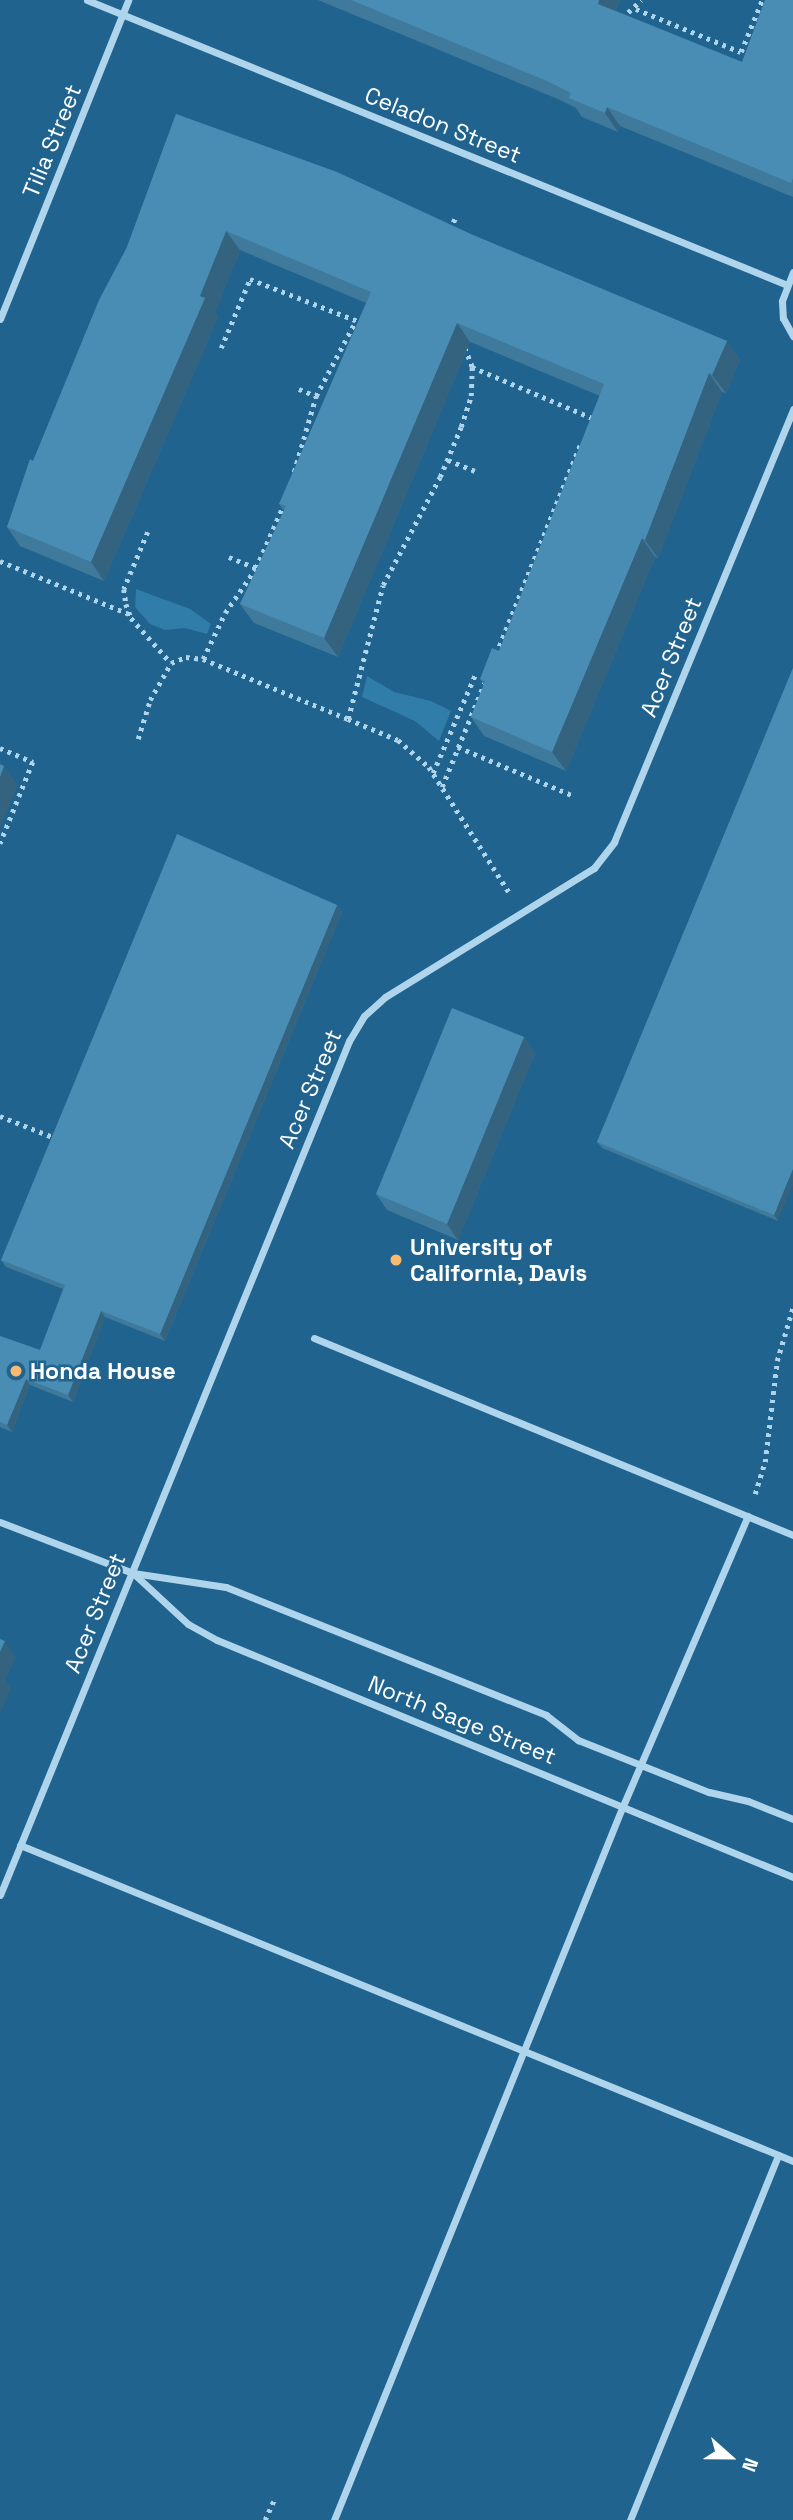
<!DOCTYPE html>
<html>
<head>
<meta charset="utf-8">
<style>
	body { margin:0 }
	#map { position:relative; width:793px; height:2520px; overflow:hidden; background:#20638e; font-family:"Space Grotesk",sans-serif }
	div>[style] { position:absolute }
	.green>* { inset:0; background:#317daa }
	.path>* { height:4.5px; margin-top:-2.25px; transform-origin:0; background:repeating-linear-gradient(90deg,#afd5ec 0 3.5px,transparent 0 8.5px) }
	.street>* { height:7px; margin:-3.5px; padding:0 3.5px; transform-origin:3.5px; border-radius:3.5px; background:#afd5ec }
	.wall>* { inset:0; background:#3f799c }
	.shaded-wall>* { inset:0; background:#33637f }
	.building>* { inset:0; background:#498db5 }
	.dots>* { width:19px; height:19px; translate:-50% -50%; box-sizing:border-box; border:4px solid #20638e; border-radius:50% }
	span { translate:-50% -50%; white-space:nowrap; text-align:center; line-height:1.15; -webkit-text-stroke:5px #20638e; paint-order:stroke }
	.street-label { font-size:23px; color:#fff }
	.poi-label { font-size:23px; color:#fff; font-weight:700 }
	.left { translate:0 -50%; text-align:left }
	.north { position:absolute; left:695px; top:2422px; width:70px; height:70px; -webkit-text-stroke:5px #20638e; paint-order:stroke; rotate:111deg; font-size:19px; font-weight:700; line-height:28px; text-align:center; color:#fff }
	.north::after { content:''; display:block; margin:auto; width:24px; height:32px; background:#fff; clip-path:polygon(50% 0,100% 100%,50% 72%,0 100%) }
</style>
</head>
<body>
<div id="map">
	<div class="green">
		<i style="clip-path:polygon(136px 589px,190px 609px,211px 624px,207px 634px,185px 628px,165px 630px,150px 624px,135px 607px)"></i>
		<i style="clip-path:polygon(367px 676px,394px 692px,431px 701px,451px 711px,439px 741px,415px 721px,362px 697px)"></i>
	</div>
	<div class="path">
		<i style="left:636px;top:9px;width:113px;rotate:22.3deg"></i>
		<i style="left:741px;top:52px;width:56px;rotate:-68deg"></i>
		<i style="left:622px;top:18px;width:26px;rotate:-43deg"></i>
		<i style="left:450px;top:230px;width:15px;rotate:-67deg"></i>
		<i style="left:221px;top:348px;width:75px;rotate:-67.2deg"></i>
		<i style="left:250px;top:279px;width:116px;rotate:21.3deg"></i>
		<i style="left:472px;top:367px;width:130px;rotate:23deg"></i>
		<i style="left:299px;top:389px;width:18px;rotate:22deg"></i>
		<i style="left:448px;top:460px;width:29px;rotate:22deg"></i>
		<i style="left:294px;top:472px;width:79px;rotate:-73.9deg"></i>
		<i style="left:316px;top:396px;width:84px;rotate:-62.2deg"></i>
		<i style="left:148px;top:532px;width:62px;rotate:112.8deg"></i>
		<i style="left:124px;top:589px;width:15px;rotate:82deg"></i>
		<i style="left:126px;top:604px;width:15px;rotate:70deg"></i>
		<i style="left:131px;top:618px;width:60px;rotate:48.4deg"></i>
		<i style="left:229px;top:557px;width:29px;rotate:22deg"></i>
		<i style="left:0;top:561px;width:139px;rotate:22.3deg"></i>
		<i style="left:496px;top:654px;width:225px;rotate:-68.1deg"></i>
		<i style="left:203px;top:659px;width:51px;rotate:-64.4deg"></i>
		<i style="left:225px;top:613px;width:55px;rotate:-55.4deg"></i>
		<i style="left:256px;top:568px;width:70px;rotate:-66.4deg"></i>
		<i style="left:348px;top:719px;width:138px;rotate:-75.4deg"></i>
		<i style="left:383px;top:585px;width:122px;rotate:-62.2deg"></i>
		<i style="left:440px;top:477px;width:54px;rotate:-67.2deg"></i>
		<i style="left:461px;top:427px;width:33px;rotate:-72deg"></i>
		<i style="left:471px;top:396px;width:29px;rotate:-88deg"></i>
		<i style="left:472px;top:367px;width:19px;rotate:-111deg"></i>
		<i style="left:138px;top:739px;width:41px;rotate:-72.9deg"></i>
		<i style="left:150px;top:700px;width:43px;rotate:-60.4deg"></i>
		<i style="left:171px;top:663px;width:16px;rotate:-22deg"></i>
		<i style="left:186px;top:657px;width:17px;rotate:7deg"></i>
		<i style="left:203px;top:659px;width:157px;rotate:22.5deg"></i>
		<i style="left:348px;top:719px;width:54px;rotate:22.8deg"></i>
		<i style="left:398px;top:740px;width:41px;rotate:41.1deg"></i>
		<i style="left:429px;top:767px;width:148px;rotate:57.4deg"></i>
		<i style="left:458px;top:747px;width:126px;rotate:22.9deg"></i>
		<i style="left:0;top:748px;width:36px;rotate:23deg"></i>
		<i style="left:33px;top:762px;width:88px;rotate:111.9deg"></i>
		<i style="left:433px;top:773px;width:107px;rotate:-66.8deg"></i>
		<i style="left:442px;top:787px;width:117px;rotate:-67.8deg"></i>
		<i style="left:0;top:1116px;width:62px;rotate:21.6deg"></i>
		<i style="left:755px;top:1494px;width:34px;rotate:-73deg"></i>
		<i style="left:765px;top:1462px;width:102px;rotate:-83.2deg"></i>
		<i style="left:777px;top:1361px;width:56px;rotate:-73.5deg"></i>
		<i style="left:265px;top:2520px;width:24px;rotate:-66deg"></i>
	</div>
	<div class="street">
		<i style="left:87px;top:0;width:754px;rotate:22.14deg"></i>
		<i style="left:793px;top:272px;width:31px;rotate:111deg"></i>
		<i style="left:782px;top:301px;width:17px;rotate:87deg"></i>
		<i style="left:783px;top:318px;width:21px;rotate:61deg"></i>
		<i style="left:0;top:319px;width:344px;rotate:-68.1deg"></i>
		<i style="left:314px;top:1338px;width:518px;rotate:22.36deg"></i>
		<i style="left:0;top:1522px;width:142px;rotate:21deg"></i>
		<i style="left:133px;top:1573px;width:94px;rotate:8.6deg"></i>
		<i style="left:226px;top:1587px;width:345px;rotate:21.8deg"></i>
		<i style="left:546px;top:1715px;width:41px;rotate:38deg"></i>
		<i style="left:578px;top:1740px;width:141px;rotate:21.7deg"></i>
		<i style="left:709px;top:1792px;width:40px;rotate:13deg"></i>
		<i style="left:748px;top:1801px;width:48px;rotate:21.8deg"></i>
		<i style="left:133px;top:1573px;width:75px;rotate:42.8deg"></i>
		<i style="left:188px;top:1624px;width:33px;rotate:29deg"></i>
		<i style="left:217px;top:1640px;width:623px;rotate:22.37deg"></i>
		<i style="left:20px;top:1845px;width:835px;rotate:22.23deg"></i>
		<i style="left:0;top:1895px;width:923px;rotate:-67.77deg"></i>
		<i style="left:349px;top:1041px;width:29px;rotate:-59deg"></i>
		<i style="left:364px;top:1016px;width:28px;rotate:-42deg"></i>
		<i style="left:385px;top:997px;width:246px;rotate:-31.7deg"></i>
		<i style="left:594px;top:868px;width:33px;rotate:-52deg"></i>
		<i style="left:614px;top:842px;width:469px;rotate:-67.5deg"></i>
		<i style="left:334px;top:2520px;width:768px;rotate:-67.98deg"></i>
		<i style="left:622px;top:1808px;width:318px;rotate:-66.7deg"></i>
		<i style="left:630px;top:2520px;width:394px;rotate:-67.9deg"></i>
	</div>
	<div class="wall">
		<i style="clip-path:polygon(318px 0,620px 0,616px 11px,742px 62px,793px 0,793px 197px,620px 126px,618px 132px,582px 117px,576px 108px,560px 100px)"></i>
		<i style="clip-path:polygon(176px 114px,473px 235px,727px 341px,740px 360px,726px 393px,722px 392px,658px 558px,655px 557px,566px 771px,484px 736px,471px 717px,484px 685px,480px 679px,499px 651px,600px 396px,470px 342px,338px 657px,254px 623px,240px 604px,284px 511px,279px 504px,366px 303px,240px 250px,215px 312px,218px 317px,104px 581px,20px 546px,7px 527px,33px 461px,127px 247px)"></i>
		<i style="clip-path:polygon(793px 668px,778px 1221px,602px 1148px,597px 1142px)"></i>
		<i style="clip-path:polygon(337px 905px,342px 912px,165px 1341px,105px 1317px,73px 1402px,30px 1385px,12px 1432px,0 1427px,0 1336px,40px 1350px,63px 1289px,6px 1267px,1px 1260px)"></i>
		<i style="clip-path:polygon(524px 1037px,535px 1053px,458px 1240px,387px 1210px,376px 1194px)"></i>
	</div>
	<div class="shaded-wall">
		<i style="clip-path:polygon(599px 0,620px 0,611px 23px,598px 4px)"></i>
		<i style="clip-path:polygon(607px 107px,620px 126px,618px 132px,605px 113px)"></i>
		<i style="clip-path:polygon(226px 231px,240px 250px,215px 312px,218px 317px,104px 581px,91px 562px)"></i>
		<i style="clip-path:polygon(457px 323px,470px 342px,338px 657px,324px 638px)"></i>
		<i style="clip-path:polygon(727px 341px,740px 360px,726px 393px,712px 375px)"></i>
		<i style="clip-path:polygon(709px 373px,722px 392px,658px 558px,645px 540px)"></i>
		<i style="clip-path:polygon(642px 538px,655px 557px,566px 771px,552px 752px)"></i>
		<i style="clip-path:polygon(4px 766px,18px 785px,0 828px,0 777px)"></i>
		<i style="clip-path:polygon(337px 905px,342px 912px,165px 1341px,160px 1334px)"></i>
		<i style="clip-path:polygon(524px 1037px,535px 1053px,458px 1240px,447px 1224px)"></i>
		<i style="clip-path:polygon(793px 1169px,793px 1185px,778px 1221px,774px 1215px)"></i>
		<i style="clip-path:polygon(101px 1311px,105px 1317px,73px 1402px,68px 1395px)"></i>
		<i style="clip-path:polygon(26px 1379px,30px 1385px,12px 1432px,7px 1425px)"></i>
		<i style="clip-path:polygon(5px 1641px,16px 1657px,6px 1680px,11px 1688px,0 1715px,0 1652px)"></i>
	</div>
	<div class="building">
		<i style="clip-path:polygon(351px 0,599px 0,598px 4px,742px 62px,765px 0,793px 0,793px 178px,791px 183px,607px 107px,605px 113px,569px 98px,571px 93px,547px 81px)"></i>
		<i style="clip-path:polygon(176px 114px,337px 172px,473px 235px,727px 341px,712px 375px,709px 373px,645px 540px,642px 538px,552px 752px,471px 717px,485px 681px,480px 679px,492px 648px,499px 651px,604px 384px,457px 323px,324px 638px,240px 604px,286px 506px,279px 504px,371px 292px,226px 231px,200px 296px,205px 298px,91px 562px,7px 527px,30px 459px,33px 461px,99px 300px,127px 247px)"></i>
		<i style="clip-path:polygon(793px 668px,793px 1169px,774px 1215px,597px 1142px)"></i>
		<i style="clip-path:polygon(0 764px,4px 766px,0 777px)"></i>
		<i style="clip-path:polygon(177px 834px,337px 905px,160px 1334px,101px 1311px,68px 1395px,26px 1379px,7px 1425px,0 1422px,0 1336px,40px 1350px,65px 1285px,1px 1260px)"></i>
		<i style="clip-path:polygon(452px 1008px,524px 1037px,447px 1224px,376px 1194px)"></i>
		<i style="clip-path:polygon(0 1639px,5px 1641px,0 1652px)"></i>
	</div>
	<div class="dots">
		<i style="left:396px;top:1260px;background:#f9ba70"></i>
		<i style="left:16px;top:1371px;background:#f9ba70"></i>
	</div>
	<div class="street-label">
		<span style="left:443px;top:125px;rotate:22deg">Celadon Street</span>
		<span style="left:52px;top:141px;rotate:-68deg">Tilia Street</span>
		<span style="left:671px;top:657px;rotate:-68deg">Acer Street</span>
		<span style="left:310px;top:1089px;rotate:-67deg">Acer Street</span>
		<span style="left:95px;top:1613px;rotate:-68deg">Acer Street</span>
		<span style="left:462px;top:1720px;rotate:22deg">North Sage Street</span>
	</div>
	<div class="poi-label">
		<span class="left" style="left:410px;top:1260px">University of<br>California, Davis</span>
		<span class="left" style="left:30px;top:1371px">Honda House</span>
	</div>
	<div class="north">N</div>
</div>
</body>
</html>
